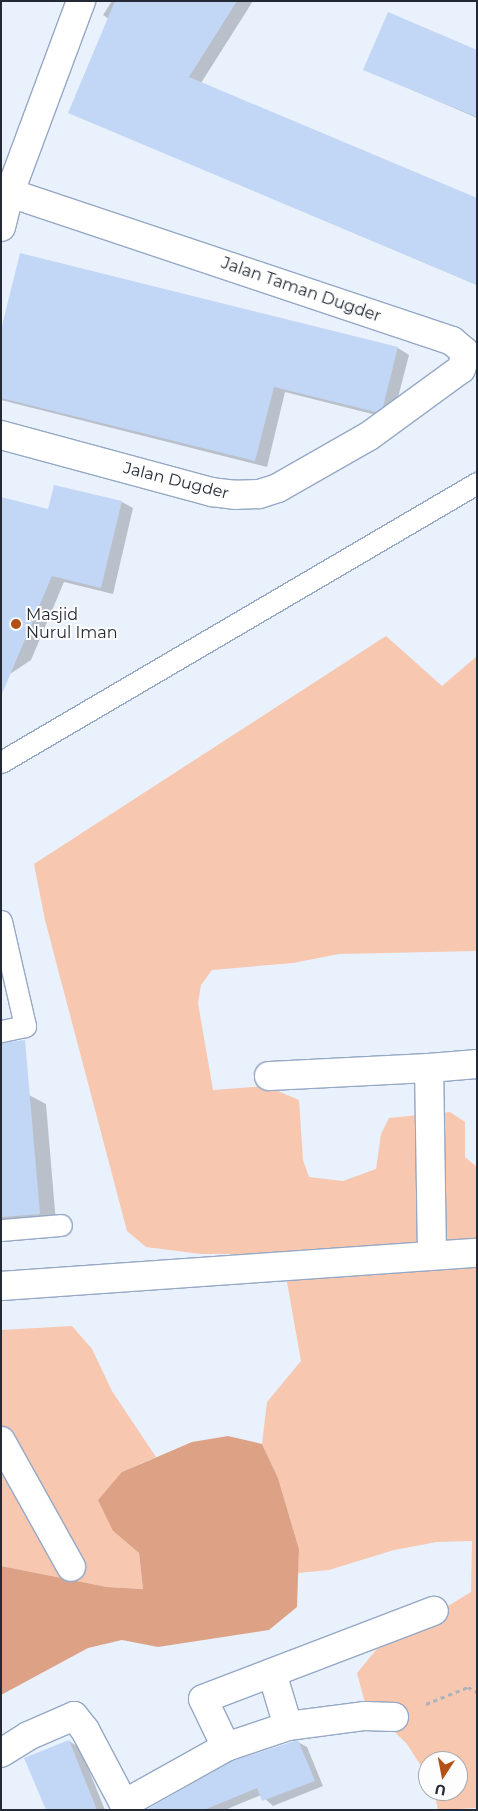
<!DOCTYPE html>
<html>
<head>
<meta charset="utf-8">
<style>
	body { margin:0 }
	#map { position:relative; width:478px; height:1811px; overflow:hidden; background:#e9f1fd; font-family:Montserrat,sans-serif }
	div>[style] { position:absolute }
	.green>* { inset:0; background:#f7c7b0 }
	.forest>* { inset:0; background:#dda286 }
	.shadow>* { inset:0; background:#0003 }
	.building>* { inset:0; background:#c2d6f5 }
	.path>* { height:3px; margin-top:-1.5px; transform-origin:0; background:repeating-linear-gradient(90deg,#abb2be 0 4px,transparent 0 8px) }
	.roads { filter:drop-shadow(1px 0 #95a8c5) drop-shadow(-1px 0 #95a8c5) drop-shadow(0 1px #95a8c5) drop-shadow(0 -1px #95a8c5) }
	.service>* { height:21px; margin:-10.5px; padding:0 10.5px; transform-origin:10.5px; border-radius:10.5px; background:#fff }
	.minor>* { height:28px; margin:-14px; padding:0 14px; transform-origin:14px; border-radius:14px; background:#fff }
	.dots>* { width:14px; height:14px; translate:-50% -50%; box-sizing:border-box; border:2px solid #fdfdfd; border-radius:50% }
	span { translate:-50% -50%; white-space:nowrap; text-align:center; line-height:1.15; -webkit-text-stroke:4px #fdfdfd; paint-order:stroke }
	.street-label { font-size:16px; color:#232a36 }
	.poi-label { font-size:16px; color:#232a36 }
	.left { translate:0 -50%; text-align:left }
	.frame { position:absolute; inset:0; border:2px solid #232a36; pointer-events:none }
	.north { position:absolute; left:418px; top:1751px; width:50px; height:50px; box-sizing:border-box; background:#fdfdfd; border:1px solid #a6a9ad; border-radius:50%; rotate:191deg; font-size:14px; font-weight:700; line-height:20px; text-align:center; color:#232a36 }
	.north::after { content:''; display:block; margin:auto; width:18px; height:22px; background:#b25015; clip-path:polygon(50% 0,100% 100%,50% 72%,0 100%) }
</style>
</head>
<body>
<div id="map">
	<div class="green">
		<i style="clip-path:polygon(386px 636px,442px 686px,477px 656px,477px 951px,339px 954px,293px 963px,212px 970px,201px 985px,198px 1003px,213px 1090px,266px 1086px,299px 1100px,303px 1160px,309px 1177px,343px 1181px,376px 1169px,381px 1134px,389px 1118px,450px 1112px,465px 1122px,465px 1157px,477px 1167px,477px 1808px,438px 1810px,434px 1791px,458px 1791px,458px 1761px,428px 1761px,428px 1777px,407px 1744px,365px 1703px,357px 1673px,376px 1650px,471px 1592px,472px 1541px,437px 1542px,394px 1550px,329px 1570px,298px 1573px,299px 1549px,278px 1478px,262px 1444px,267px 1402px,301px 1361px,282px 1254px,201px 1254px,146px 1247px,127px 1231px,45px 920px,34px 864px)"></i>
		<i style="clip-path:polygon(72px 1326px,92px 1349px,112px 1391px,156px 1457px,122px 1472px,113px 1531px,139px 1553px,143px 1589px,107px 1587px,1px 1566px,1px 1330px)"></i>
	</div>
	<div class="forest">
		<i style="clip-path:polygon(228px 1436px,262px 1444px,278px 1478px,299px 1549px,297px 1607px,269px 1630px,158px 1647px,122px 1640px,88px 1648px,1px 1695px,1px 1566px,107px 1587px,143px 1589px,139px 1553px,113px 1531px,98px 1500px,122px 1472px,192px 1442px)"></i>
	</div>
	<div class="shadow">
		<i style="clip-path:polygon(112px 1px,253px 1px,201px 83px,477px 199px,477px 285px,70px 113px,109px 19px,103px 15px)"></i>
		<i style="clip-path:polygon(477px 51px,477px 118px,364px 69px)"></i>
		<i style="clip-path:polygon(1px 335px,398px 348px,409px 355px,394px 413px,388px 418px,285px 392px,267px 467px,1px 400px)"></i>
		<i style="clip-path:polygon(55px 486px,122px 502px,133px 508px,113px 594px,64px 582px,31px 660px,1px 680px)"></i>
		<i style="clip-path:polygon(29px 1095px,46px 1104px,56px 1223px,1px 1228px,1px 1098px)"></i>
		<i style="clip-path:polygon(69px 1741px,80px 1748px,105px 1810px,48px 1810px)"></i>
		<i style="clip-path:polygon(298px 1742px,307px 1747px,323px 1786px,273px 1806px,261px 1795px,225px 1810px,150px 1810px)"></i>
	</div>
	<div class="building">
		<i style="clip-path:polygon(115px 1px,237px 1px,189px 77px,477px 198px,477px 285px,68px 113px)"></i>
		<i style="clip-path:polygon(388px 12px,477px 50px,477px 117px,363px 70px)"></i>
		<i style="clip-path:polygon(20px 253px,398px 347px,383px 407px,376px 412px,274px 387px,255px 461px,1px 398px,1px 330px)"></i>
		<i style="clip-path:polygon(54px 485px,122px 501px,101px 588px,52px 576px,1px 696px,1px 497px,48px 509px)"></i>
		<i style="clip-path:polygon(25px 1040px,40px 1214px,1px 1217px,1px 1043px)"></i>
		<i style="clip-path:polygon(69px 1740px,97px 1810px,46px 1810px,24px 1758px)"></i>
		<i style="clip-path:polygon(298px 1740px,315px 1781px,262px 1801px,257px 1788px,204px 1810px,146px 1810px,232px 1761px)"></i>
	</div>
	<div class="path">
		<i style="left:426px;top:1704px;width:45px;rotate:-22deg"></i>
		<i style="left:468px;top:1687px;width:10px;rotate:29deg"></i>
	</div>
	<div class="roads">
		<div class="service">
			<i style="left:1px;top:762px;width:552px;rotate:-30.38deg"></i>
			<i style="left:1px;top:921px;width:108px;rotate:77.1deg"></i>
			<i style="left:25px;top:1026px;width:25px;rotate:168deg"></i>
			<i style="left:1px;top:1230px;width:60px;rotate:-4.8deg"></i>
		</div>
		<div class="minor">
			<i style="left:1px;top:190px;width:476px;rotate:18.5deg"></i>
			<i style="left:452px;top:341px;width:16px;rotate:40deg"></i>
			<i style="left:464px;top:351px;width:7px;rotate:82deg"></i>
			<i style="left:465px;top:358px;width:12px;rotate:110deg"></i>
			<i style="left:461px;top:369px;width:114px;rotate:143.9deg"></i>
			<i style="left:369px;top:436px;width:105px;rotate:150.3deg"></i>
			<i style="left:278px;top:488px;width:20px;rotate:162deg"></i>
			<i style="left:259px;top:494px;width:23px;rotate:178deg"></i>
			<i style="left:236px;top:495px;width:24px;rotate:-173deg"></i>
			<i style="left:212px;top:492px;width:219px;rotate:-164.9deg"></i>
			<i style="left:1px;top:227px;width:36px;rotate:-76deg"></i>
			<i style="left:10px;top:192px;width:204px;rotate:-69.6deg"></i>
			<i style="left:269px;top:1076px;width:160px;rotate:-2.9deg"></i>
			<i style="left:432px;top:1255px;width:187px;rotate:-90.9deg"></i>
			<i style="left:429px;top:1068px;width:48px;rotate:-4.8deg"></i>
			<i style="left:1px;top:1286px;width:477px;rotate:-4deg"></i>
			<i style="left:1px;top:1441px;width:144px;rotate:60.9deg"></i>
			<i style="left:272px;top:1673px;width:55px;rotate:73.2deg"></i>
			<i style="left:226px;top:1747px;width:53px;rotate:-115.6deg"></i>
			<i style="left:203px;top:1699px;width:247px;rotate:-20.9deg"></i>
			<i style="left:1px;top:1753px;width:32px;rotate:-32deg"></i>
			<i style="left:28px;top:1736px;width:50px;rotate:-23.5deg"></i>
			<i style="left:74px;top:1716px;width:18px;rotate:52deg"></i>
			<i style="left:85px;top:1730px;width:84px;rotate:62.2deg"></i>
			<i style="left:124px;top:1804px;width:117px;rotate:-29.2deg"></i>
			<i style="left:226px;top:1747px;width:65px;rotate:-18.7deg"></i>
			<i style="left:288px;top:1726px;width:78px;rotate:-7.4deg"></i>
			<i style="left:365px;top:1716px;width:29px;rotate:2deg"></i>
		</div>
	</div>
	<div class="dots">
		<i style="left:16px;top:624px;background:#b25015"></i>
	</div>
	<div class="street-label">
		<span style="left:301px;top:290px;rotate:19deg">Jalan Taman Dugder</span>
		<span style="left:176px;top:481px;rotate:14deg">Jalan Dugder</span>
	</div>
	<div class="poi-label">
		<span class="left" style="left:26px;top:624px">Masjid<br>Nurul Iman</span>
	</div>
	<div class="frame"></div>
	<div class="north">U</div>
</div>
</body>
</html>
